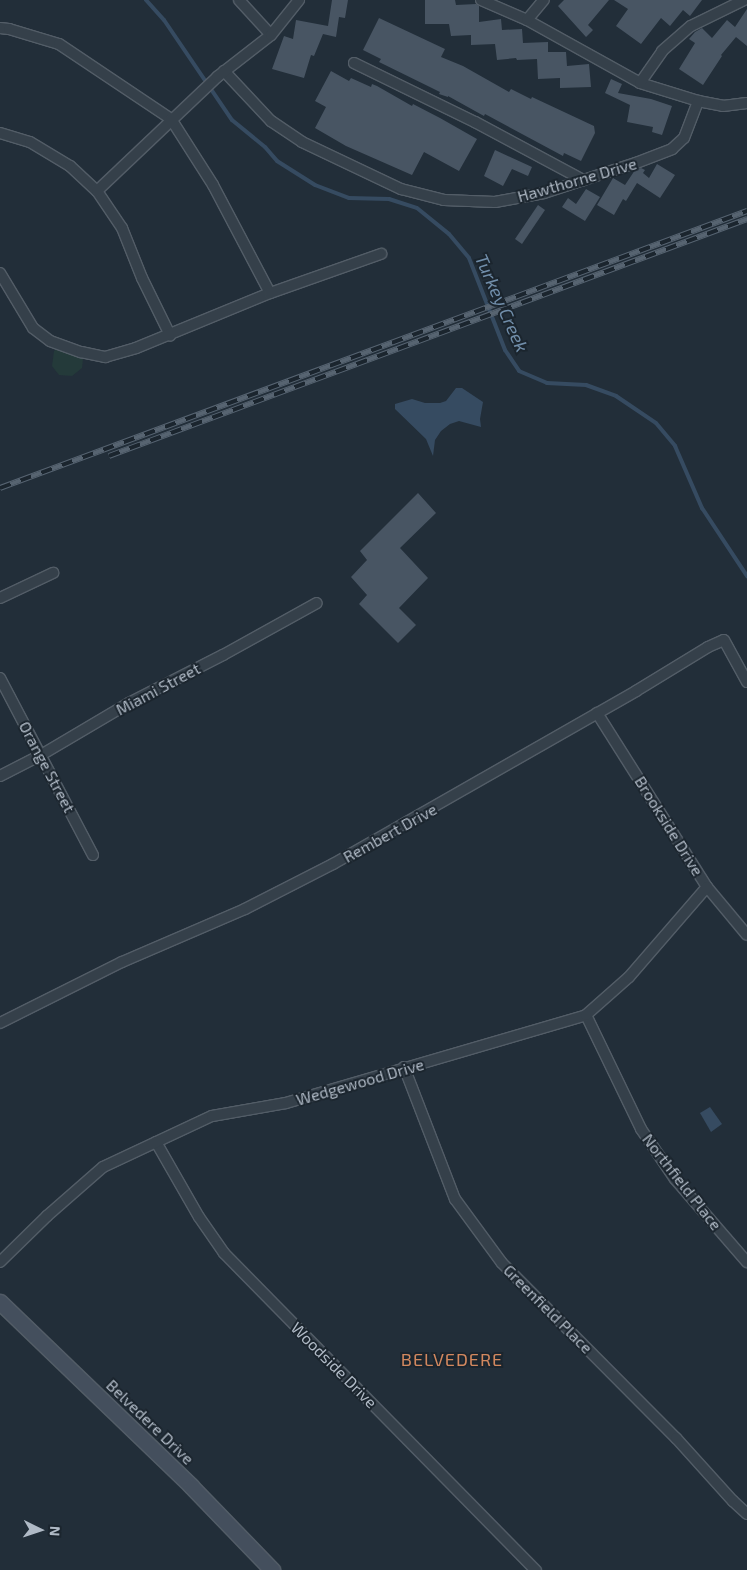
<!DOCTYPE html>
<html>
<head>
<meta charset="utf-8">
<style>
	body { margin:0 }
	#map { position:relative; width:747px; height:1570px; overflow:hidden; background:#222e39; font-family:"Exo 2",sans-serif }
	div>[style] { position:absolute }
	.green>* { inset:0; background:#243a3a }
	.water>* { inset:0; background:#364b61 }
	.stream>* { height:4px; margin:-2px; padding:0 2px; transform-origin:2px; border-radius:2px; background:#364b61 }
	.building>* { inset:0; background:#485563 }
	.roads { filter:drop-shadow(1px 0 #535d67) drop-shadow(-1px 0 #535d67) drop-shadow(0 1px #535d67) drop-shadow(0 -1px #535d67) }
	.street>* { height:10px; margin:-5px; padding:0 5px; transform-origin:5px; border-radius:5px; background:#35404a }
	.secondary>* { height:15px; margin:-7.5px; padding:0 7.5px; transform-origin:7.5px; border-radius:7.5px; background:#444f5d }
	.rail>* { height:5.5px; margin-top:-2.75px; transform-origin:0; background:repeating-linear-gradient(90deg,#1b252e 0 11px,#576471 0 22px); box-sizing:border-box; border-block:1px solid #576471 }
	span { translate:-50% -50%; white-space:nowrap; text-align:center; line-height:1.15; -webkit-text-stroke:4px #1b252e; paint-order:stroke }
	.street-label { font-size:16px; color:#b0bac6 }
	.water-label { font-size:18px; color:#718eaa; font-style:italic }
	.neighbourhood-label { font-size:18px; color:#d2885f; letter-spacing:1px }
	.north { position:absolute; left:15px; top:1505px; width:50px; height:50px; -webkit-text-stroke:4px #1b252e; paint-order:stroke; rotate:94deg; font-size:14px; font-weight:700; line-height:20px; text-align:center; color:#b0bac6 }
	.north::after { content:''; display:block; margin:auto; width:18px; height:22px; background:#b0bac6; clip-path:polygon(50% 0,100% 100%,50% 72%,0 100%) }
</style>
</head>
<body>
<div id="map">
	<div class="green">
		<i style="clip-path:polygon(57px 349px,83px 359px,82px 368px,72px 376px,59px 375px,52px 366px,54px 351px)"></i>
	</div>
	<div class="water">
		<i style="clip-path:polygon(456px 388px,462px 388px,483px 402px,480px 419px,481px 427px,459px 421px,450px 424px,441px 431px,435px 440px,433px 456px,426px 439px,395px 409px,395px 404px,412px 399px,425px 403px,440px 403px,446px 401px)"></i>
		<i style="clip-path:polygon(710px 1107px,722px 1124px,711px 1132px,700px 1113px)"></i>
	</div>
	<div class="stream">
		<i style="left:146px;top:0;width:27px;rotate:48deg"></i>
		<i style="left:164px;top:20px;width:121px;rotate:55.8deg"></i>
		<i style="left:232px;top:120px;width:43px;rotate:39.3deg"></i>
		<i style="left:265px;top:147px;width:18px;rotate:49deg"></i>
		<i style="left:277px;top:161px;width:45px;rotate:32.3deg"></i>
		<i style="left:315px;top:185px;width:36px;rotate:21deg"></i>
		<i style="left:349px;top:198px;width:40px;rotate:1.4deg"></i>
		<i style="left:389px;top:199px;width:29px;rotate:18deg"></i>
		<i style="left:417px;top:208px;width:41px;rotate:39.1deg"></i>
		<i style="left:449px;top:234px;width:31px;rotate:50deg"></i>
		<i style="left:469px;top:258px;width:99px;rotate:68.6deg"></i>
		<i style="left:505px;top:350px;width:25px;rotate:56deg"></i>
		<i style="left:519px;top:371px;width:30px;rotate:23deg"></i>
		<i style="left:547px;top:383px;width:39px;rotate:3deg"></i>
		<i style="left:586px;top:385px;width:32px;rotate:20deg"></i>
		<i style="left:616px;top:396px;width:48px;rotate:34deg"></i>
		<i style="left:656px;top:423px;width:30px;rotate:50deg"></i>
		<i style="left:675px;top:446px;width:68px;rotate:66.5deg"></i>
		<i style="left:702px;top:508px;width:82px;rotate:56.5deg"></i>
	</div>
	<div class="building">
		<i style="clip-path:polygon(332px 0,348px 0,345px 18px,339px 17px,336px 37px,323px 34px,314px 56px,311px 55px,304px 78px,272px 69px,284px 36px,293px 39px,296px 20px,328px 26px)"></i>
		<i style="clip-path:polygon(425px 0,455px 0,456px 5px,476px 4px,479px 6px,479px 22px,501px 19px,502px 30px,522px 29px,523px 43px,548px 42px,548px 52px,566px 52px,567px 66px,589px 64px,591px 87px,560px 88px,560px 78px,538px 79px,537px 59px,517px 60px,516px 58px,497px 60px,495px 44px,471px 45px,471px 35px,451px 36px,449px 24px,425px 24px)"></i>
		<i style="clip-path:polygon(564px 0,609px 0,588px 25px,593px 30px,586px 37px,558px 6px)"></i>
		<i style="clip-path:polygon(614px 0,702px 0,690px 16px,683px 10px,670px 26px,661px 18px,641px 44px,616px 26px,628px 9px)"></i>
		<i style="clip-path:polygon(747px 9px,747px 46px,736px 37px,721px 55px,722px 56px,703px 85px,679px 69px,695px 43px,689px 39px,695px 32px,702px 28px,712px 38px,727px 20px,735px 27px)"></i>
		<i style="clip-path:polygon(379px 18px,445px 49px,441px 57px,463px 66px,509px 92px,511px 89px,531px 99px,532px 97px,594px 126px,595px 133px,581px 161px,564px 153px,563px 156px,485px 114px,484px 116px,448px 96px,448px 97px,439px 94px,440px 92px,379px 62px,381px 59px,363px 50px)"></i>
		<i style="clip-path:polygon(331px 71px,349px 81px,351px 78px,371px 87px,372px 84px,377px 86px,412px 106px,413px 104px,440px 118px,477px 139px,459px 171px,424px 152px,412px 175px,346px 146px,315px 128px,326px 107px,315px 101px)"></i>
		<i style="clip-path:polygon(611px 79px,622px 84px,618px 93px,651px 99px,672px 106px,662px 135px,652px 132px,653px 127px,627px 122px,630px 105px,605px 93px)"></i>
		<i style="clip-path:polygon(495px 150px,532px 167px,528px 176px,512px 169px,503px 186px,484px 176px)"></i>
		<i style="clip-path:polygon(657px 164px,675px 175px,660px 198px,637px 183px,626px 201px,623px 199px,614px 215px,597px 205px,613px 178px,625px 185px,635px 170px,641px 168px,645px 170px,643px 173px,649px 178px)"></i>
		<i style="clip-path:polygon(586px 189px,600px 197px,585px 221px,562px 207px,568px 198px,576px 204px)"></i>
		<i style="clip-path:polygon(538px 205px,545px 210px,522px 244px,515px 239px)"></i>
		<i style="clip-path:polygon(418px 493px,436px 513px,400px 548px,428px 578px,399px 608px,416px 625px,398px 643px,359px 604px,367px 595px,351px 577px,367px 560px,360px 551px)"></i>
	</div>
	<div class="roads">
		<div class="street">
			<i style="left:239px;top:0;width:47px;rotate:47.6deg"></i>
			<i style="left:481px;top:0;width:50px;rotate:23.5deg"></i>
			<i style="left:527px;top:20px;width:129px;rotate:29.1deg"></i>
			<i style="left:640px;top:83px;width:61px;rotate:17.2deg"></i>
			<i style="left:698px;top:101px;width:25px;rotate:11deg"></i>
			<i style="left:723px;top:106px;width:24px;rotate:-7deg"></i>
			<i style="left:527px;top:20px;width:26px;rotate:-50deg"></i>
			<i style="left:0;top:28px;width:9px;rotate:6deg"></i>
			<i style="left:9px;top:29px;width:52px;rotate:16.7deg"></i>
			<i style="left:59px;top:44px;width:135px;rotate:33.8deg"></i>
			<i style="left:171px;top:119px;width:78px;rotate:57.5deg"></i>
			<i style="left:213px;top:185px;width:122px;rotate:62.2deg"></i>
			<i style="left:354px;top:63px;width:135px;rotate:26deg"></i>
			<i style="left:475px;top:122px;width:123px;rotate:28.2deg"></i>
			<i style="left:224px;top:71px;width:69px;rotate:46.8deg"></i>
			<i style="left:271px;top:121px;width:37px;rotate:34deg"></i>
			<i style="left:302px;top:142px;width:110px;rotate:25.4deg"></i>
			<i style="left:401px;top:189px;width:44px;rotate:14.3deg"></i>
			<i style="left:444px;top:200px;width:51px;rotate:2.2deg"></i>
			<i style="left:495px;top:202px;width:50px;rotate:-10.4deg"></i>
			<i style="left:544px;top:193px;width:97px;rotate:-18.1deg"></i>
			<i style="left:636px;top:163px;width:39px;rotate:-21deg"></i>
			<i style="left:672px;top:149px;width:16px;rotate:-43deg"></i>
			<i style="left:684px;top:138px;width:40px;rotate:-69deg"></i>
			<i style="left:640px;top:83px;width:39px;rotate:-55deg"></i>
			<i style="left:662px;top:51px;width:38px;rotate:-41deg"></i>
			<i style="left:691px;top:26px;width:59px;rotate:-26.1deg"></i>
			<i style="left:0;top:133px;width:31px;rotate:17deg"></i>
			<i style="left:30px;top:142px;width:47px;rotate:31deg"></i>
			<i style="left:70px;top:166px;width:37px;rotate:43deg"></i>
			<i style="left:97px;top:191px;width:45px;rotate:56deg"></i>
			<i style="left:122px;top:228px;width:54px;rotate:68.2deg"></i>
			<i style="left:142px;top:278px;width:64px;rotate:63.8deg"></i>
			<i style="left:97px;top:191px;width:166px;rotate:-43.5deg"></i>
			<i style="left:217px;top:77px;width:68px;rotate:-37.9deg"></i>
			<i style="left:271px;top:35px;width:45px;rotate:-51.3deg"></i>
			<i style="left:0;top:273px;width:64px;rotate:59deg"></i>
			<i style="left:33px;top:328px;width:21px;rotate:37deg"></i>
			<i style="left:50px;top:341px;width:33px;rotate:20deg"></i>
			<i style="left:81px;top:352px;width:25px;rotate:12deg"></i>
			<i style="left:105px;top:357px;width:32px;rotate:-16deg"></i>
			<i style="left:136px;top:348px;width:145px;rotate:-22.3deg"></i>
			<i style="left:270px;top:293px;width:118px;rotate:-19.4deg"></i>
			<i style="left:0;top:598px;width:59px;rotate:-25.3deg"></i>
			<i style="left:0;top:678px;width:200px;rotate:62.3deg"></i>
			<i style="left:597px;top:713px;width:206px;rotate:57.7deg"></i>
			<i style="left:707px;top:887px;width:62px;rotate:50.2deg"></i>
			<i style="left:0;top:776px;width:46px;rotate:-27.1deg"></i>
			<i style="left:41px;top:755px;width:102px;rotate:-30.6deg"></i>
			<i style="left:129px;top:703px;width:106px;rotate:-27.1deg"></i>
			<i style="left:223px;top:655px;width:107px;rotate:-29deg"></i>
			<i style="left:586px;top:1015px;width:127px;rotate:64.2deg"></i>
			<i style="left:641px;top:1129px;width:60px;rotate:55.8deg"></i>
			<i style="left:675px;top:1179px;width:110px;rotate:49.1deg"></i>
			<i style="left:0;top:1023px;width:136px;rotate:-26.6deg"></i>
			<i style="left:122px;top:962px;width:134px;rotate:-23.3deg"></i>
			<i style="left:245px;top:909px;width:99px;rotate:-27.1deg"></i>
			<i style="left:333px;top:864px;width:349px;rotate:-29.7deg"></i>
			<i style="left:636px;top:691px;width:84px;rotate:-31.4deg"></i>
			<i style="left:708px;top:647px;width:17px;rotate:-24deg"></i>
			<i style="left:724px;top:640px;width:48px;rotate:61.3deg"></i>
			<i style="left:404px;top:1067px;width:142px;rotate:68.9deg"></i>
			<i style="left:455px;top:1199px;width:79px;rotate:53.7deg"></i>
			<i style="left:502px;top:1263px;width:247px;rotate:45.2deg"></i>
			<i style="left:676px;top:1438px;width:85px;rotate:47.9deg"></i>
			<i style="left:733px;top:1501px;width:19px;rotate:43deg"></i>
			<i style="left:156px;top:1142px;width:86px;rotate:60.2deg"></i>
			<i style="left:199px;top:1217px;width:44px;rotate:55.2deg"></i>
			<i style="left:224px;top:1253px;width:445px;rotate:45.5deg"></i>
			<i style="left:0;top:1262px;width:66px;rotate:-44.4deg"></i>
			<i style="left:47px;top:1216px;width:74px;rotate:-41.2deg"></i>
			<i style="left:103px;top:1167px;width:120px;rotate:-25.1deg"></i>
			<i style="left:212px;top:1116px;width:75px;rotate:-10deg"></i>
			<i style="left:286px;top:1103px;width:313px;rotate:-16.3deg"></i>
			<i style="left:586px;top:1015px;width:57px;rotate:-41.5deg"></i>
			<i style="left:629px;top:977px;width:119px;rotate:-49.1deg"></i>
		</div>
		<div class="secondary">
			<i style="left:0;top:1302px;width:265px;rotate:43.9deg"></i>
			<i style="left:191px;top:1486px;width:117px;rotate:46deg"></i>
		</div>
	</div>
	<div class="rail">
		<i style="left:109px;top:456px;width:681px;rotate:-20.38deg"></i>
		<i style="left:0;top:488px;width:797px;rotate:-20.35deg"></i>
	</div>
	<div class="street-label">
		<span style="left:577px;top:180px;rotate:-16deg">Hawthorne Drive</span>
		<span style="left:158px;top:689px;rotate:-28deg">Miami Street</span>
		<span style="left:47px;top:767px;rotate:62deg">Orange Street</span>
		<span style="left:669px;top:826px;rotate:58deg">Brookside Drive</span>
		<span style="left:390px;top:833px;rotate:-29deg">Rembert Drive</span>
		<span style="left:360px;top:1082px;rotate:-16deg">Wedgewood Drive</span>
		<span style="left:682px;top:1182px;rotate:52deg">Northfield Place</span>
		<span style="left:548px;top:1309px;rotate:45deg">Greenfield Place</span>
		<span style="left:334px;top:1365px;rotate:45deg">Woodside Drive</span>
		<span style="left:150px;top:1422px;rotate:44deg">Belvedere Drive</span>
	</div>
	<div class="water-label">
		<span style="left:502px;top:303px;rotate:66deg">Turkey Creek</span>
	</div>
	<div class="neighbourhood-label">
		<span style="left:452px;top:1359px">BELVEDERE</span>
	</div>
	<div class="north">N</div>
</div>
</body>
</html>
